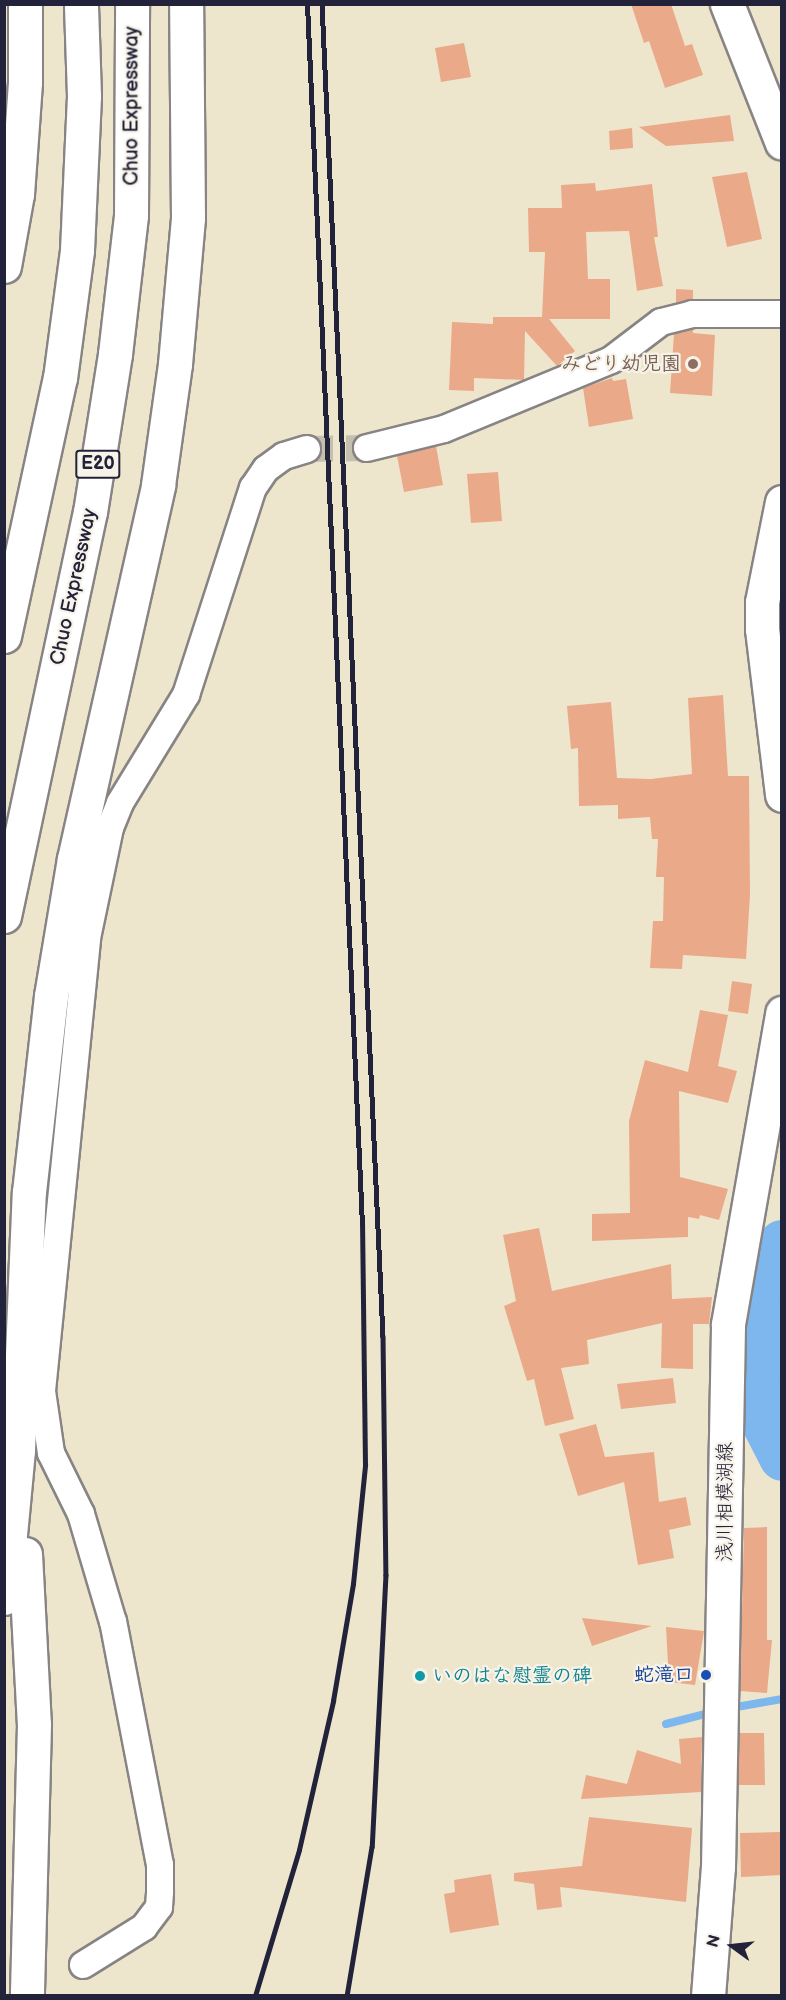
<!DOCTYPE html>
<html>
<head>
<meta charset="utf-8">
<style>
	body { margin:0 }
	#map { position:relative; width:786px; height:2000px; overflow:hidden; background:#eee6cc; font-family:"Balsamiq Sans","Klee One",sans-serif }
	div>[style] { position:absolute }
	.stream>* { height:8px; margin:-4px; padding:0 4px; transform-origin:4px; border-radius:4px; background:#7eb6ee }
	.river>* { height:46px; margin:-23px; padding:0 23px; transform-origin:23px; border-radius:23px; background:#7eb6ee }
	.building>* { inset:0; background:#eaa989 }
	.minor-tunnel>* { height:26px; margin-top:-13px; transform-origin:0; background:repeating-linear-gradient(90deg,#c5bfaf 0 26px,transparent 0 39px) }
	.roads { filter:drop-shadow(2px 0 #888484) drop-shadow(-2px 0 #888484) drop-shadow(0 2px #888484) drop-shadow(0 -2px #888484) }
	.minor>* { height:26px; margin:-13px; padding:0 13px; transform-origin:13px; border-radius:13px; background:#fff }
	.secondary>* { height:33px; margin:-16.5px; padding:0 16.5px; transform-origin:16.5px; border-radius:16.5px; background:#fff }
	.motorway>* { height:33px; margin:-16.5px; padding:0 16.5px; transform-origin:16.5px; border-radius:16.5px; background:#fff }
	.rail>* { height:4.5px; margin:-2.25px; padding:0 2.25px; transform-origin:2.25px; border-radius:2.25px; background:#22223b }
	.dots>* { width:16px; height:16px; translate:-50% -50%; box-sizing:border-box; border:3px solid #f7f3e8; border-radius:50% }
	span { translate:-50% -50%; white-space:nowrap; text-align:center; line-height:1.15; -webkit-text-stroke:4.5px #f7f3e8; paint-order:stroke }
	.shield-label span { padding:2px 4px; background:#f7f3e8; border:2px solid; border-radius:4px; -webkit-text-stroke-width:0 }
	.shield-label { font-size:18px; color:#22223b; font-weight:700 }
	.street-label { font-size:20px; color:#22223b }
	.education-label { font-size:20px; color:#785e54; font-weight:700 }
	.right { translate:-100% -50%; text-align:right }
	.transit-label { font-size:20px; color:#164399; font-weight:700 }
	.culture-label { font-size:20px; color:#0d838f; font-weight:700 }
	.left { translate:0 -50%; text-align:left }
	.frame { position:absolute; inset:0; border:6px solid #22223b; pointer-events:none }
	.north { position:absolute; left:702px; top:1916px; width:60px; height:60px; -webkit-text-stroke:4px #f7f3e8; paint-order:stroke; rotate:285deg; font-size:16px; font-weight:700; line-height:24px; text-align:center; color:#22223b }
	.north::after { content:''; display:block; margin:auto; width:21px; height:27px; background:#22223b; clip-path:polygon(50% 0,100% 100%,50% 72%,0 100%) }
</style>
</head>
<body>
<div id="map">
	<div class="stream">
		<i style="left:731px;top:1708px;width:52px;rotate:-10deg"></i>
		<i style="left:666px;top:1724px;width:49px;rotate:-14.3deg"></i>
	</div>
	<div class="river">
		<i style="left:782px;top:1243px;width:77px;rotate:104.2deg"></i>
		<i style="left:763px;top:1318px;width:69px;rotate:94.1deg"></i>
		<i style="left:758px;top:1387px;width:38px;rotate:79deg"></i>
		<i style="left:765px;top:1424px;width:38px;rotate:63deg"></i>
	</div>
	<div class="building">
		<i style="clip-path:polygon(631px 4px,671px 4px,685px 46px,692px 44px,703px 75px,665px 88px,649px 41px,644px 43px)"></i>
		<i style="clip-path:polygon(464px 43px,471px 77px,441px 82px,435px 48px)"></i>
		<i style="clip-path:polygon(730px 115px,734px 141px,666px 146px,639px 127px)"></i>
		<i style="clip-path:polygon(632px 128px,633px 148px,610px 150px,609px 131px)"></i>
		<i style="clip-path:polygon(747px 172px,762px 239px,727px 247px,712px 177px)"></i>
		<i style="clip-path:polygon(595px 183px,596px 191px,652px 184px,658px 237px,654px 237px,663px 286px,637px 291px,629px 231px,586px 232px,588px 279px,610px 279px,610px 319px,549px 319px,575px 351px,557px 366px,525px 331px,524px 380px,474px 378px,474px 391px,449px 390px,452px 322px,493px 324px,493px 317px,542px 317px,545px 252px,529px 252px,528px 208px,562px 208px,561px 185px)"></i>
		<i style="clip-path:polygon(676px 289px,693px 290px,693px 299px,676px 303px)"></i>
		<i style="clip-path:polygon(693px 329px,693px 333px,715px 335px,712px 396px,670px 393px,674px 334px)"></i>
		<i style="clip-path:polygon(612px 378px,613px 381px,626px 379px,633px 419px,589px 427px,583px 388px)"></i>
		<i style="clip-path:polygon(436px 446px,443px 485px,404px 492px,397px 456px)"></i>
		<i style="clip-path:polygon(498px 472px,502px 521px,471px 523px,467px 474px)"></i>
		<i style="clip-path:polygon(723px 695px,728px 776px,749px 776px,750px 895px,746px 959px,683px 955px,682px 969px,650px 968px,653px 921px,663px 921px,664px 877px,656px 877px,658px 839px,652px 839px,650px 817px,618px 819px,618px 805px,579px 806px,578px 748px,571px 749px,567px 706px,611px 702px,617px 778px,651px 779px,692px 774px,688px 698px)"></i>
		<i style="clip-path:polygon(732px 981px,752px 984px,748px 1014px,728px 1011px)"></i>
		<i style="clip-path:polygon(700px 1010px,728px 1015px,718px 1066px,737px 1071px,728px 1103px,679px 1091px,680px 1177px,728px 1189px,719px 1220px,700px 1215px,699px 1219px,688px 1217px,688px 1237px,592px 1241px,592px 1214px,630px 1213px,629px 1121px,645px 1060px,688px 1072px)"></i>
		<i style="clip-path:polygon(539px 1228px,552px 1291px,671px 1264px,672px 1299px,712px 1297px,709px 1324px,693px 1324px,693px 1369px,661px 1368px,662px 1323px,587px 1340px,589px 1364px,561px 1368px,574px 1419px,545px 1426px,534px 1379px,527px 1381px,504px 1306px,516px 1301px,503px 1235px)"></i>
		<i style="clip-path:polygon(673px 1378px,676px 1403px,621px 1409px,617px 1384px)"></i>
		<i style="clip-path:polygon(596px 1424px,605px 1457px,654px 1452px,659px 1502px,686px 1497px,691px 1525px,669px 1530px,674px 1558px,638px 1565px,624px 1482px,578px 1496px,559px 1434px)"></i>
		<i style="clip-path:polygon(767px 1527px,767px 1640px,772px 1640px,767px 1693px,740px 1691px,744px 1528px)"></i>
		<i style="clip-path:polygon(582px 1618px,652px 1626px,592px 1646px)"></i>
		<i style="clip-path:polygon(666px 1627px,704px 1631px,695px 1685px,669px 1682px)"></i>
		<i style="clip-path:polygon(739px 1733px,764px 1733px,765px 1785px,738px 1785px)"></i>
		<i style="clip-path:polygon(702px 1737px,701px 1792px,581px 1799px,586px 1775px,627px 1784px,637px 1750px,681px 1764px,679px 1739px)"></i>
		<i style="clip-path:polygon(589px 1817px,692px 1828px,686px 1902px,560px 1887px,562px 1907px,537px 1910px,534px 1884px,514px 1881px,514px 1873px,582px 1866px)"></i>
		<i style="clip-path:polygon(780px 1832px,782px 1875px,741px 1877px,740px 1833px)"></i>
		<i style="clip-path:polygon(491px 1874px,499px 1925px,450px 1933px,444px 1894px,455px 1892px,454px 1880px)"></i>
	</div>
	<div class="minor-tunnel">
		<i style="left:307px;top:449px;width:60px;rotate:-1deg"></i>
	</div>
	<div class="roads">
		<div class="minor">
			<i style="left:367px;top:448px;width:79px;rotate:-13.9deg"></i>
			<i style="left:444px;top:429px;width:181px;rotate:-22.4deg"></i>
			<i style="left:611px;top:360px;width:63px;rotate:-37.2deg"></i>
			<i style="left:661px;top:322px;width:32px;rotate:-14deg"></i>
			<i style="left:692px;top:314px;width:90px"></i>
			<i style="left:83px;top:1965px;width:72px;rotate:-31.9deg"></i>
			<i style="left:144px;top:1927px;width:25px;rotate:-53deg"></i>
			<i style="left:159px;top:1907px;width:16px;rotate:-86deg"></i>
			<i style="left:160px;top:1891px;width:26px;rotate:-90deg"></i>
			<i style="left:160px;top:1865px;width:248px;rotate:-100.9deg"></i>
			<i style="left:113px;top:1622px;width:113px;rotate:-106.5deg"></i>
			<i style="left:81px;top:1514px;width:68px;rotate:-116.2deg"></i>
			<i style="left:51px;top:1453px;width:63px;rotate:-98.3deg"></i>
			<i style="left:42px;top:1391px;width:455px;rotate:-84.3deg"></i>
			<i style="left:87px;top:938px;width:112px;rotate:-78.2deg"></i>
			<i style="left:110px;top:828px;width:27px;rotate:-68deg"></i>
			<i style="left:120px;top:803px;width:127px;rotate:-58.6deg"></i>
			<i style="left:186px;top:695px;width:218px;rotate:-72.1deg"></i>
			<i style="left:253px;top:488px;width:23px;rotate:-56deg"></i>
			<i style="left:266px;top:469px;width:22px;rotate:-36deg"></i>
			<i style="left:284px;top:456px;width:24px;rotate:-17deg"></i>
		</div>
		<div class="secondary">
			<i style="left:727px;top:4px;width:149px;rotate:68.4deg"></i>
			<i style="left:782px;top:502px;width:102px;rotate:101.3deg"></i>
			<i style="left:762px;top:602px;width:27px;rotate:90deg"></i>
			<i style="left:762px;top:629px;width:167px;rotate:83.1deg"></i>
			<i style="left:708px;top:1996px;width:129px;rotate:-85.6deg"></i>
			<i style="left:718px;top:1867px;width:543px;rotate:-88.94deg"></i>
			<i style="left:728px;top:1324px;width:316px;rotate:-80.1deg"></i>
		</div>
		<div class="motorway">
			<i style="left:4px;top:266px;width:73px;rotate:-79.8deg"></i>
			<i style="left:17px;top:194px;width:112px;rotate:-85.9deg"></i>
			<i style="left:25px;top:82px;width:78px;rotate:-90deg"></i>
			<i style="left:4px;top:636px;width:264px;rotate:-77.8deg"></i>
			<i style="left:60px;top:378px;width:129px;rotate:-82.4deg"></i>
			<i style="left:77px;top:250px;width:154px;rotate:-87.4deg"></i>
			<i style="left:84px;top:96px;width:92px;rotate:-91.9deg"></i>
			<i style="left:4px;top:916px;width:413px;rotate:-78deg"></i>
			<i style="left:90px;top:512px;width:160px;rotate:-81deg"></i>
			<i style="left:115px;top:354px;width:140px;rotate:-83.4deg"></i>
			<i style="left:131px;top:215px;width:211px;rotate:-89.7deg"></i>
			<i style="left:25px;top:1554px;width:170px;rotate:87deg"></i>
			<i style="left:34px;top:1724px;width:272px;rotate:91.5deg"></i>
			<i style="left:4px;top:1598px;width:149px;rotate:-84.6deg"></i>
			<i style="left:18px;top:1450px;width:258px;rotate:-87.6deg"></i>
			<i style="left:29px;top:1192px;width:197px;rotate:-83.6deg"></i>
			<i style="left:51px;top:996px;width:139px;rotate:-80.5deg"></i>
			<i style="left:74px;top:859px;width:383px;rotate:-77.3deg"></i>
			<i style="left:158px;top:485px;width:122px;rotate:-82deg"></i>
			<i style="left:175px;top:364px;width:147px;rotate:-84.9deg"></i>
			<i style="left:188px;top:218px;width:214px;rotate:-90.5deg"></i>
		</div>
	</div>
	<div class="rail">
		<i style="left:322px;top:4px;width:1333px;rotate:87.38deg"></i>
		<i style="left:383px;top:1336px;width:239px;rotate:89.3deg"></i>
		<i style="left:386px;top:1575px;width:272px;rotate:92.9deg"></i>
		<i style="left:372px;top:1847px;width:151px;rotate:99.5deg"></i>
		<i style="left:255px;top:1996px;width:152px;rotate:-73.2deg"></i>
		<i style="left:299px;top:1850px;width:153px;rotate:-77.1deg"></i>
		<i style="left:333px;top:1701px;width:119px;rotate:-80.3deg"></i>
		<i style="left:353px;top:1584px;width:120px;rotate:-84.2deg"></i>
		<i style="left:365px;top:1465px;width:240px;rotate:-90.7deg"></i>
		<i style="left:362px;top:1225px;width:1222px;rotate:-92.58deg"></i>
	</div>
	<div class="dots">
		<i style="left:693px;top:364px;background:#8d6e63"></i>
		<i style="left:706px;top:1675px;background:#1a4fb4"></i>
		<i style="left:420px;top:1676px;background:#0f9aa8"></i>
	</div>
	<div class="shield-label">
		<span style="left:98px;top:464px">E20</span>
	</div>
	<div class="street-label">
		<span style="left:132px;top:106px;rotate:-90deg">Chuo Expressway</span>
		<span style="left:74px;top:587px;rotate:-78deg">Chuo Expressway</span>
		<span style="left:725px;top:1502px;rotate:-90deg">浅川相模湖線</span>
	</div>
	<div class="education-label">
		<span class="right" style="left:681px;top:364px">みどり幼児園</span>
	</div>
	<div class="transit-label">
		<span class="right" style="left:694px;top:1675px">蛇滝口</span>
	</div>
	<div class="culture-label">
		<span class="left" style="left:432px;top:1676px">いのはな慰霊の碑</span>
	</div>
	<div class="frame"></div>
	<div class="north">N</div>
</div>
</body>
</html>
